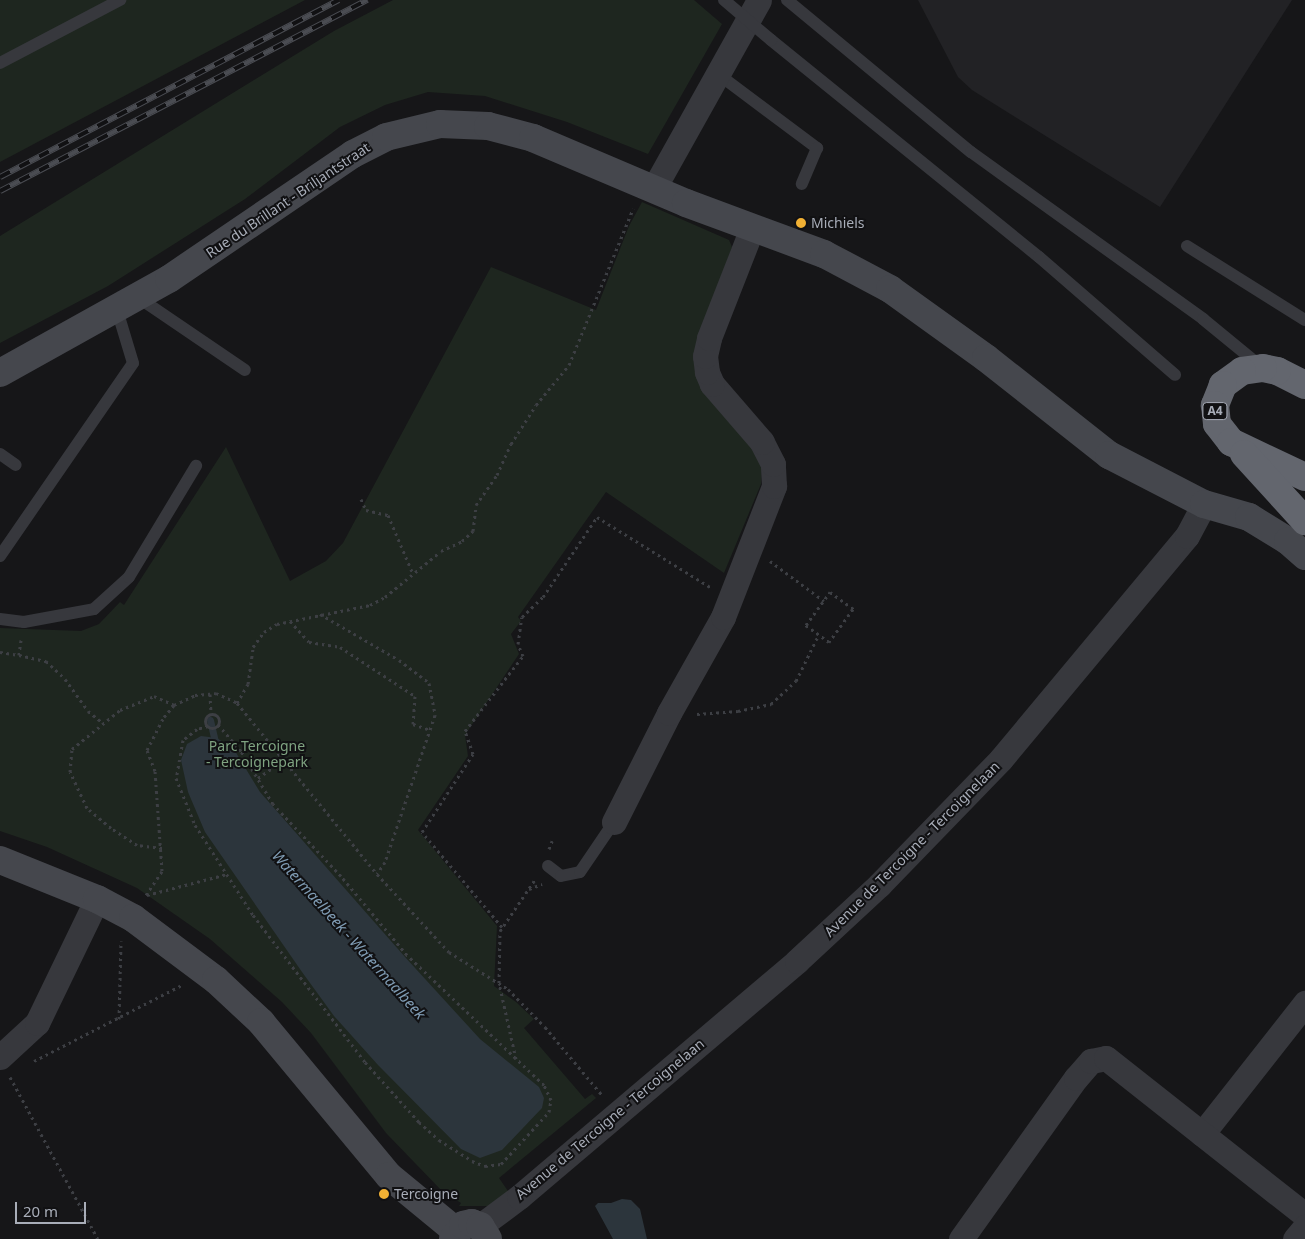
<!DOCTYPE html>
<html>
<head>
<meta charset="utf-8">
<style>
	body { margin:0 }
	#map { position:relative; width:1305px; height:1239px; overflow:hidden; background:#161618; font-family:"Noto Sans",sans-serif }
	div>[style] { position:absolute }
	.built>* { inset:0; background:#222225 }
	.green>* { inset:0; background:#1e261f }
	.water>* { inset:0; background:#2c353c }
	.stream>* { height:7px; margin:-3.5px; padding:0 3.5px; transform-origin:3.5px; border-radius:3.5px; background:#2c353c }
	.path>* { height:3px; margin-top:-1.5px; transform-origin:0; background:repeating-linear-gradient(90deg,#3d3f44 0 2.5px,transparent 0 6.5px) }
	.path>.ring { margin:-1.5px; padding:0; box-sizing:content-box; background:none; border:3px solid #3d3f44; border-radius:50% }
	.lane>* { height:12px; margin:-6px; padding:0 6px; transform-origin:6px; border-radius:6px; background:#37383d }
	.street>* { height:25px; margin:-12.5px; padding:0 12.5px; transform-origin:12.5px; border-radius:12.5px; background:#37383d }
	.secondary>* { height:28px; margin:-14px; padding:0 14px; transform-origin:14px; border-radius:14px; background:#45474d }
	.highway>* { height:28px; margin:-14px; padding:0 14px; transform-origin:14px; border-radius:14px; background:#63666e }
	.rail>* { height:5.5px; margin-top:-2.75px; transform-origin:0; background:repeating-linear-gradient(90deg,#111113 0 11px,#4a4c52 0 22px); box-sizing:border-box; border-block:1px solid #4a4c52 }
	.lane-bridge>* { height:12px; margin:-6px; padding:0 6px; transform-origin:6px; border-radius:6px; background:#37383d }
	.dots>* { width:14px; height:14px; translate:-50% -50%; box-sizing:border-box; border:2px solid #111113; border-radius:50% }
	span { translate:-50% -50%; white-space:nowrap; text-align:center; line-height:1.15; -webkit-text-stroke:4px #111113; paint-order:stroke }
	.shield-label span { padding:1px 4px; background:#111113; border:1px solid; border-radius:4px; -webkit-text-stroke-width:0 }
	.shield-label { font-size:12px; color:#a8adb8; font-weight:700 }
	.street-label { font-size:14px; color:#a8adb8 }
	.poi-label { font-size:14px; color:#a8adb8 }
	.left { translate:0 -50%; text-align:left }
	.park-label { font-size:14px; color:#7fa381 }
	.water-label { font-size:15px; color:#7f9bb3; font-style:italic }
	.scale { position:absolute; left:15px; top:1202px; width:71px; height:22px; box-sizing:border-box; border:2px solid #a8adb8; border-top:0; padding-left:6px; font-size:15px; line-height:18px; white-space:nowrap; color:#a8adb8; -webkit-text-stroke:4px #111113; paint-order:stroke }
</style>
</head>
<body>
<div id="map">
	<div class="built">
		<i style="clip-path:polygon(918px 0,1292px 0,1160px 207px,972px 90px,958px 77px)"></i>
	</div>
	<div class="green">
		<i style="clip-path:polygon(0 0,305px 0,0 162px)"></i>
		<i style="clip-path:polygon(393px 0,694px 0,722px 24px,648px 154px,567px 122px,485px 96px,428px 92px,385px 105px,340px 127px,245px 199px,108px 286px,0 343px,0 236px,334px 31px)"></i>
		<i style="clip-path:polygon(642px 202px,729px 240px,732px 247px,698px 340px,755px 450px,762px 470px,761px 484px,724px 573px,606px 492px,518px 617px,521px 621px,511px 634px,519px 654px,465px 735px,468px 756px,418px 830px,497px 926px,494px 986px,516px 1002px,534px 1019px,524px 1028px,585px 1099px,592px 1094px,596px 1098px,499px 1178px,510px 1194px,491px 1206px,459px 1206px,461px 1203px,442px 1191px,386px 1133px,311px 1033px,282px 1002px,210px 939px,137px 888px,47px 847px,0 831px,0 628px,81px 631px,99px 624px,120px 602px,124px 605px,226px 447px,290px 581px,326px 561px,343px 543px,491px 267px,596px 310px,629px 226px)"></i>
	</div>
	<div class="water">
		<i style="clip-path:polygon(201px 736px,217px 738px,235px 751px,260px 792px,405px 957px,480px 1039px,539px 1087px,544px 1098px,542px 1108px,502px 1150px,480px 1158px,461px 1149px,378px 1065px,334px 1016px,302px 972px,205px 832px,188px 792px,181px 760px,187px 744px)"></i>
		<i style="clip-path:polygon(622px 1199px,631px 1200px,640px 1209px,647px 1239px,613px 1239px,595px 1206px,598px 1203px,611px 1203px)"></i>
	</div>
	<div class="stream">
		<i style="left:210px;top:720px;width:27px;rotate:77deg"></i>
	</div>
	<div class="path">
		<i style="left:361px;top:499px;width:12px;rotate:66deg"></i>
		<i style="left:366px;top:510px;width:23px;rotate:13deg"></i>
		<i style="left:388px;top:515px;width:64px;rotate:67deg"></i>
		<i style="left:770px;top:561px;width:67px;rotate:36.5deg"></i>
		<i style="left:830px;top:592px;width:29px;rotate:36deg"></i>
		<i style="left:853px;top:609px;width:41px;rotate:126deg"></i>
		<i style="left:829px;top:642px;width:29px;rotate:-144deg"></i>
		<i style="left:806px;top:625px;width:41px;rotate:-54deg"></i>
		<i style="left:320px;top:614px;width:91px;rotate:30.2deg"></i>
		<i style="left:399px;top:660px;width:38px;rotate:37deg"></i>
		<i style="left:429px;top:683px;width:33px;rotate:79deg"></i>
		<i style="left:435px;top:715px;width:155px;rotate:108.8deg"></i>
		<i style="left:385px;top:862px;width:14px;rotate:124deg"></i>
		<i style="left:290px;top:621px;width:28px;rotate:48deg"></i>
		<i style="left:309px;top:642px;width:31px;rotate:9deg"></i>
		<i style="left:340px;top:647px;width:90px;rotate:33.2deg"></i>
		<i style="left:415px;top:696px;width:28px;rotate:94deg"></i>
		<i style="left:413px;top:724px;width:18px;rotate:19deg"></i>
		<i style="left:21px;top:640px;width:15px;rotate:98deg"></i>
		<i style="left:19px;top:655px;width:28px;rotate:13deg"></i>
		<i style="left:46px;top:661px;width:26px;rotate:43deg"></i>
		<i style="left:65px;top:679px;width:39px;rotate:54deg"></i>
		<i style="left:88px;top:711px;width:19px;rotate:39deg"></i>
		<i style="left:0;top:652px;width:19px;rotate:9deg"></i>
		<i style="left:210px;top:694px;width:20px;rotate:87deg"></i>
		<i style="left:237px;top:703px;width:221px;rotate:50.7deg"></i>
		<i style="left:377px;top:874px;width:106px;rotate:47.3deg"></i>
		<i style="left:449px;top:952px;width:70px;rotate:32.1deg"></i>
		<i style="left:508px;top:989px;width:53px;rotate:45.8deg"></i>
		<i style="left:545px;top:1027px;width:90px;rotate:50deg"></i>
		<i style="left:697px;top:714px;width:41px;rotate:-4.2deg"></i>
		<i style="left:738px;top:711px;width:34px;rotate:-12deg"></i>
		<i style="left:771px;top:704px;width:34px;rotate:-43deg"></i>
		<i style="left:796px;top:681px;width:52px;rotate:-63.9deg"></i>
		<i class="ring" style="left:205px;top:714px;width:11px;height:11px"></i>
		<i style="left:208px;top:726px;width:11px;rotate:165deg"></i>
		<i style="left:197px;top:729px;width:18px;rotate:142deg"></i>
		<i style="left:183px;top:740px;width:39px;rotate:100deg"></i>
		<i style="left:176px;top:778px;width:51px;rotate:68deg"></i>
		<i style="left:195px;top:825px;width:107px;rotate:57.2deg"></i>
		<i style="left:253px;top:915px;width:185px;rotate:52.7deg"></i>
		<i style="left:365px;top:1062px;width:81px;rotate:48deg"></i>
		<i style="left:419px;top:1122px;width:27px;rotate:42deg"></i>
		<i style="left:439px;top:1140px;width:39px;rotate:32deg"></i>
		<i style="left:472px;top:1161px;width:14px;rotate:21deg"></i>
		<i style="left:485px;top:1166px;width:16px;rotate:-7deg"></i>
		<i style="left:501px;top:1164px;width:71px;rotate:-47.3deg"></i>
		<i style="left:549px;top:1112px;width:12px;rotate:-81deg"></i>
		<i style="left:551px;top:1100px;width:17px;rotate:-115deg"></i>
		<i style="left:544px;top:1085px;width:189px;rotate:-136.5deg"></i>
		<i style="left:407px;top:955px;width:103px;rotate:-129.9deg"></i>
		<i style="left:341px;top:876px;width:99px;rotate:-133.4deg"></i>
		<i style="left:273px;top:804px;width:62px;rotate:-121.1deg"></i>
		<i style="left:241px;top:751px;width:35px;rotate:-131deg"></i>
		<i style="left:258px;top:778px;width:32px;rotate:-35deg"></i>
		<i style="left:162px;top:848px;width:25px;rotate:-173deg"></i>
		<i style="left:137px;top:845px;width:31px;rotate:-147deg"></i>
		<i style="left:111px;top:828px;width:31px;rotate:-140deg"></i>
		<i style="left:87px;top:808px;width:40px;rotate:-115deg"></i>
		<i style="left:70px;top:772px;width:23px;rotate:-85deg"></i>
		<i style="left:72px;top:749px;width:62px;rotate:-39.1deg"></i>
		<i style="left:120px;top:710px;width:37px;rotate:-22deg"></i>
		<i style="left:154px;top:696px;width:22px;rotate:24deg"></i>
		<i style="left:549px;top:849px;width:9px;rotate:-69deg"></i>
		<i style="left:529px;top:889px;width:14px;rotate:-21deg"></i>
		<i style="left:146px;top:895px;width:29px;rotate:-56deg"></i>
		<i style="left:162px;top:871px;width:100px;rotate:-94deg"></i>
		<i style="left:155px;top:771px;width:22px;rotate:-111deg"></i>
		<i style="left:147px;top:750px;width:37px;rotate:-63deg"></i>
		<i style="left:164px;top:717px;width:16px;rotate:-50deg"></i>
		<i style="left:174px;top:705px;width:23px;rotate:-25deg"></i>
		<i style="left:195px;top:695px;width:21px;rotate:-5deg"></i>
		<i style="left:216px;top:693px;width:23px;rotate:25deg"></i>
		<i style="left:237px;top:703px;width:22px;rotate:-60deg"></i>
		<i style="left:248px;top:684px;width:37px;rotate:-82deg"></i>
		<i style="left:253px;top:647px;width:19px;rotate:-54deg"></i>
		<i style="left:264px;top:632px;width:15px;rotate:-32deg"></i>
		<i style="left:277px;top:624px;width:95px;rotate:-11.5deg"></i>
		<i style="left:370px;top:605px;width:17px;rotate:-28deg"></i>
		<i style="left:385px;top:597px;width:72px;rotate:-39.4deg"></i>
		<i style="left:441px;top:551px;width:23px;rotate:-25deg"></i>
		<i style="left:462px;top:541px;width:15px;rotate:-42deg"></i>
		<i style="left:473px;top:531px;width:26px;rotate:-83deg"></i>
		<i style="left:476px;top:505px;width:37px;rotate:-55deg"></i>
		<i style="left:497px;top:475px;width:34px;rotate:-66deg"></i>
		<i style="left:511px;top:444px;width:46px;rotate:-57.3deg"></i>
		<i style="left:536px;top:405px;width:52px;rotate:-50.5deg"></i>
		<i style="left:569px;top:365px;width:169px;rotate:-67.7deg"></i>
		<i style="left:147px;top:895px;width:83px;rotate:-14.7deg"></i>
		<i style="left:502px;top:927px;width:124px;rotate:-130.1deg"></i>
		<i style="left:422px;top:832px;width:93px;rotate:-56.8deg"></i>
		<i style="left:473px;top:754px;width:24px;rotate:-109deg"></i>
		<i style="left:465px;top:731px;width:95px;rotate:-52.3deg"></i>
		<i style="left:523px;top:656px;width:13px;rotate:-113deg"></i>
		<i style="left:518px;top:644px;width:27px;rotate:-82deg"></i>
		<i style="left:522px;top:617px;width:29px;rotate:-44deg"></i>
		<i style="left:543px;top:597px;width:97px;rotate:-56deg"></i>
		<i style="left:597px;top:517px;width:133px;rotate:31.8deg"></i>
		<i style="left:119px;top:1019px;width:78px;rotate:-88.5deg"></i>
		<i style="left:516px;top:1059px;width:78px;rotate:-102.6deg"></i>
		<i style="left:499px;top:983px;width:52px;rotate:-88.9deg"></i>
		<i style="left:500px;top:931px;width:64px;rotate:-55.8deg"></i>
		<i style="left:34px;top:1061px;width:166px;rotate:-27.2deg"></i>
		<i style="left:10px;top:1077px;width:184px;rotate:61.5deg"></i>
	</div>
	<div class="lane">
		<i style="left:787px;top:0;width:239px;rotate:39.6deg"></i>
		<i style="left:971px;top:152px;width:286px;rotate:35.7deg"></i>
		<i style="left:1203px;top:319px;width:72px;rotate:39.4deg"></i>
		<i style="left:771px;top:40px;width:345px;rotate:39deg"></i>
		<i style="left:1039px;top:257px;width:180px;rotate:40.9deg"></i>
		<i style="left:0;top:63px;width:136px;rotate:-27.7deg"></i>
		<i style="left:718px;top:74px;width:124px;rotate:36.8deg"></i>
		<i style="left:817px;top:148px;width:39px;rotate:113deg"></i>
		<i style="left:1187px;top:246px;width:139px;rotate:32.1deg"></i>
		<i style="left:139px;top:298px;width:128px;rotate:34.2deg"></i>
		<i style="left:0;top:454px;width:19px;rotate:35deg"></i>
		<i style="left:0;top:556px;width:234px;rotate:-55.4deg"></i>
		<i style="left:133px;top:363px;width:55px;rotate:-106.8deg"></i>
		<i style="left:0;top:619px;width:24px;rotate:7deg"></i>
		<i style="left:24px;top:622px;width:71px;rotate:-10.5deg"></i>
		<i style="left:94px;top:609px;width:47px;rotate:-42.4deg"></i>
		<i style="left:129px;top:577px;width:130px;rotate:-58.9deg"></i>
		<i style="left:548px;top:866px;width:16px;rotate:38deg"></i>
		<i style="left:561px;top:876px;width:19px;rotate:-12deg"></i>
		<i style="left:580px;top:872px;width:60px;rotate:-55.8deg"></i>
	</div>
	<div class="street">
		<i style="left:654px;top:188px;width:215px;rotate:-60.8deg"></i>
		<i style="left:614px;top:822px;width:122px;rotate:-63.2deg"></i>
		<i style="left:669px;top:713px;width:110px;rotate:-60.6deg"></i>
		<i style="left:723px;top:617px;width:141px;rotate:-68.7deg"></i>
		<i style="left:774px;top:486px;width:22px;rotate:-93deg"></i>
		<i style="left:773px;top:464px;width:25px;rotate:-117deg"></i>
		<i style="left:762px;top:442px;width:77px;rotate:-130.8deg"></i>
		<i style="left:712px;top:384px;width:13px;rotate:-113deg"></i>
		<i style="left:707px;top:372px;width:16px;rotate:-97deg"></i>
		<i style="left:705px;top:356px;width:18px;rotate:-77deg"></i>
		<i style="left:709px;top:338px;width:118px;rotate:-68.6deg"></i>
		<i style="left:0;top:1057px;width:50px;rotate:-42.6deg"></i>
		<i style="left:37px;top:1023px;width:138px;rotate:-64.2deg"></i>
		<i style="left:1202px;top:1134px;width:167px;rotate:-51.8deg"></i>
		<i style="left:480px;top:1226px;width:49px;rotate:-36.6deg"></i>
		<i style="left:519px;top:1197px;width:365px;rotate:-40.3deg"></i>
		<i style="left:797px;top:961px;width:112px;rotate:-42.8deg"></i>
		<i style="left:879px;top:885px;width:175px;rotate:-45.9deg"></i>
		<i style="left:1001px;top:759px;width:290px;rotate:-50.2deg"></i>
		<i style="left:1187px;top:536px;width:36px;rotate:-62deg"></i>
		<i style="left:961px;top:1239px;width:198px;rotate:-54.5deg"></i>
		<i style="left:1076px;top:1078px;width:23px;rotate:-49deg"></i>
		<i style="left:1091px;top:1061px;width:15px;rotate:-11deg"></i>
		<i style="left:1106px;top:1058px;width:253px;rotate:38.3deg"></i>
		<i style="left:1295px;top:1239px;width:16px;rotate:-50deg"></i>
	</div>
	<div class="secondary">
		<i style="left:0;top:373px;width:193px;rotate:-29.1deg"></i>
		<i style="left:169px;top:279px;width:222px;rotate:-34.2deg"></i>
		<i style="left:353px;top:154px;width:37px;rotate:-27deg"></i>
		<i style="left:386px;top:137px;width:56px;rotate:-13.5deg"></i>
		<i style="left:440px;top:124px;width:48px;rotate:2.4deg"></i>
		<i style="left:488px;top:126px;width:47px;rotate:14.9deg"></i>
		<i style="left:533px;top:138px;width:166px;rotate:23deg"></i>
		<i style="left:686px;top:203px;width:147px;rotate:20.3deg"></i>
		<i style="left:824px;top:254px;width:75px;rotate:27.9deg"></i>
		<i style="left:890px;top:289px;width:118px;rotate:35.7deg"></i>
		<i style="left:986px;top:358px;width:157px;rotate:38.3deg"></i>
		<i style="left:1109px;top:455px;width:107px;rotate:27.3deg"></i>
		<i style="left:1204px;top:504px;width:47px;rotate:16.1deg"></i>
		<i style="left:1249px;top:517px;width:46px;rotate:31.6deg"></i>
		<i style="left:1288px;top:541px;width:23px;rotate:41deg"></i>
		<i style="left:0;top:860px;width:105px;rotate:21.9deg"></i>
		<i style="left:97px;top:899px;width:41px;rotate:27.8deg"></i>
		<i style="left:133px;top:918px;width:104px;rotate:36.8deg"></i>
		<i style="left:216px;top:980px;width:62px;rotate:43deg"></i>
		<i style="left:261px;top:1022px;width:200px;rotate:50.3deg"></i>
		<i style="left:389px;top:1176px;width:87px;rotate:39.4deg"></i>
		<i style="left:453px;top:1239px;width:17px;rotate:-54deg"></i>
		<i style="left:463px;top:1225px;width:9px;rotate:-13deg"></i>
		<i style="left:472px;top:1223px;width:9px;rotate:21deg"></i>
		<i style="left:480px;top:1226px;width:15px;rotate:58deg"></i>
	</div>
	<div class="highway">
		<i style="left:1305px;top:385px;width:31px;rotate:-153deg"></i>
		<i style="left:1277px;top:371px;width:14px;rotate:-168deg"></i>
		<i style="left:1263px;top:368px;width:21px;rotate:172deg"></i>
		<i style="left:1242px;top:371px;width:24px;rotate:144deg"></i>
		<i style="left:1223px;top:385px;width:22px;rotate:112deg"></i>
		<i style="left:1215px;top:405px;width:19px;rotate:84deg"></i>
		<i style="left:1217px;top:424px;width:23px;rotate:52deg"></i>
		<i style="left:1231px;top:442px;width:82px;rotate:25.3deg"></i>
		<i style="left:1244px;top:454px;width:91px;rotate:47.7deg"></i>
	</div>
	<div class="rail">
		<i style="left:0;top:177px;width:382px;rotate:-27.6deg"></i>
		<i style="left:0;top:191px;width:414px;rotate:-27.5deg"></i>
	</div>
	<div class="lane-bridge">
		<i style="left:724px;top:0;width:62px;rotate:40.4deg"></i>
	</div>
	<div class="dots">
		<i style="left:801px;top:223px;background:#f2b134"></i>
		<i style="left:384px;top:1194px;background:#f2b134"></i>
	</div>
	<div class="shield-label">
		<span style="left:1215px;top:411px">A4</span>
	</div>
	<div class="street-label">
		<span style="left:288px;top:200px;rotate:-34deg">Rue du Brillant - Briljantstraat</span>
		<span style="left:912px;top:849px;rotate:-45deg">Avenue de Tercoigne - Tercoignelaan</span>
		<span style="left:610px;top:1119px;rotate:-40deg">Avenue de Tercoigne - Tercoignelaan</span>
	</div>
	<div class="poi-label">
		<span class="left" style="left:811px;top:223px">Michiels</span>
		<span class="left" style="left:394px;top:1194px">Tercoigne</span>
	</div>
	<div class="park-label">
		<span style="left:257px;top:754px">Parc Tercoigne<br>- Tercoignepark</span>
	</div>
	<div class="water-label">
		<span style="left:349px;top:935px;rotate:48deg">Watermaelbeek - Watermaalbeek</span>
	</div>
	<div class="scale">20 m</div>
</div>
</body>
</html>
